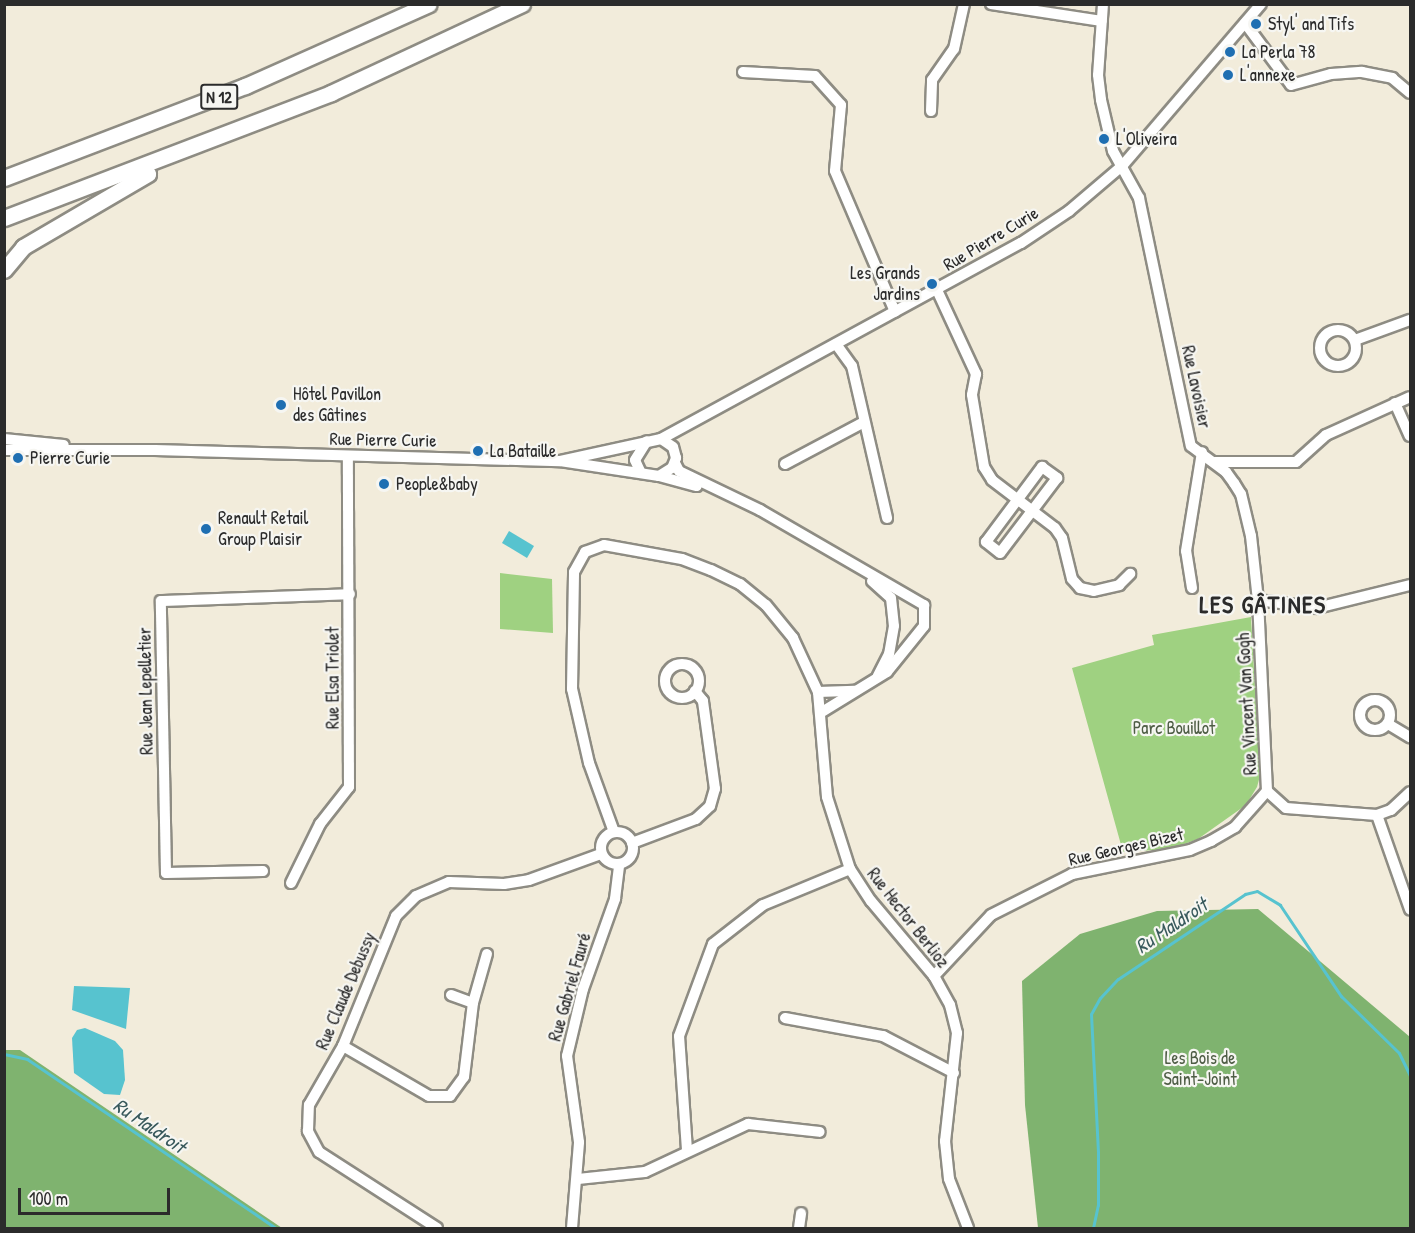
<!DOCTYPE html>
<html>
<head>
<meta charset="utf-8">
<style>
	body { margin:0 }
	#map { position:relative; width:1415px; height:1233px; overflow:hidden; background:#f2ecdb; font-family:"Patrick Hand",sans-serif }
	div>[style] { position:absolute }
	.green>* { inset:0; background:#9fd181 }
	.forest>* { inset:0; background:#7fb36f }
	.water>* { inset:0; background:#57c3cf }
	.stream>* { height:3px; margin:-1.5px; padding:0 1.5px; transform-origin:1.5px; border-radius:1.5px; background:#57c3cf }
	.roads { filter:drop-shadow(2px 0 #8e8c83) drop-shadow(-2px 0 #8e8c83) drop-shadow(0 2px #8e8c83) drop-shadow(0 -2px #8e8c83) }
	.minor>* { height:10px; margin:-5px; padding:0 5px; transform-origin:5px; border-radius:5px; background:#fff }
	.minor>.ring { margin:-5px; padding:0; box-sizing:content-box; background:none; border:10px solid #fff; border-radius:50% }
	.highway>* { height:15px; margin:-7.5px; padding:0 7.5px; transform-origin:7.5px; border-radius:7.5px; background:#fff }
	.dots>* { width:16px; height:16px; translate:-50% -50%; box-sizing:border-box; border:3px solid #f6f6f2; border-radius:50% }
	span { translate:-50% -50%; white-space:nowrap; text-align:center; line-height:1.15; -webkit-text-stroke:4.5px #f6f6f2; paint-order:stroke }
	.shield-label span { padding:2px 4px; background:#f6f6f2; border:2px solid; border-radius:4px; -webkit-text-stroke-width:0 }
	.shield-label { font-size:16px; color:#2b2b2b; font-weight:700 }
	.poi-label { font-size:18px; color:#2b2b2b }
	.left { translate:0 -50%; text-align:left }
	.right { translate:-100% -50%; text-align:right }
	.street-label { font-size:18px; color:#2b2b2b }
	.park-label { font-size:18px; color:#4e5d45 }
	.water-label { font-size:20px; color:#38595c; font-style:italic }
	.district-label { font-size:24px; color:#2b2b2b; font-weight:700; letter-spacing:1.5px }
	.frame { position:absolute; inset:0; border:6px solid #2b2b2b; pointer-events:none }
	.scale { position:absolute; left:18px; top:1188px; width:152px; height:27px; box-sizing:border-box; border:3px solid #2b2b2b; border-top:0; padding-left:8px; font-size:18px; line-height:21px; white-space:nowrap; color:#2b2b2b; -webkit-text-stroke:4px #f6f6f2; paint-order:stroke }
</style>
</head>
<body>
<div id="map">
	<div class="green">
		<i style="clip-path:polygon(500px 573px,552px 579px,553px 633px,500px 629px)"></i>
		<i style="clip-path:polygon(1251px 617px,1260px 776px,1257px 787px,1246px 805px,1198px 839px,1171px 849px,1123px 852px,1072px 668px,1154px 645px,1152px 635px)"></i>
	</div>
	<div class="forest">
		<i style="clip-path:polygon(1258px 909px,1410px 1037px,1410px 1228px,1038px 1228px,1025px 1105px,1022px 981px,1080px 934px,1157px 911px)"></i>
		<i style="clip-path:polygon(5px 1050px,20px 1050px,282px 1228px,5px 1228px)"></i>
	</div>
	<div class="water">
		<i style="clip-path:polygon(509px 531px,534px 546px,527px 558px,502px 543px)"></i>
		<i style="clip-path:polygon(74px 986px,130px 988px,126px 1029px,72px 1010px)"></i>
		<i style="clip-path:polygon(85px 1028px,115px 1041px,123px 1050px,125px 1080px,120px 1095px,104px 1094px,74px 1073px,72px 1038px,77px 1030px)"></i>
	</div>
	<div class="stream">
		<i style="left:4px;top:1054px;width:24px;rotate:12deg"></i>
		<i style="left:27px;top:1059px;width:301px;rotate:34.2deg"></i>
		<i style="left:1093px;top:1228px;width:24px;rotate:-78deg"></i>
		<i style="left:1098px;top:1205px;width:53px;rotate:-90deg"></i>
		<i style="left:1098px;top:1152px;width:138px;rotate:-92.9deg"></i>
		<i style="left:1091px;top:1014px;width:18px;rotate:-61deg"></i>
		<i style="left:1100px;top:998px;width:26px;rotate:-47deg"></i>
		<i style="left:1118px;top:979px;width:153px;rotate:-33.8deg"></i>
		<i style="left:1245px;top:894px;width:12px;rotate:-14deg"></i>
		<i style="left:1257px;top:891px;width:27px;rotate:31deg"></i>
		<i style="left:1280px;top:905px;width:110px;rotate:56.2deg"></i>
		<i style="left:1341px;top:996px;width:81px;rotate:44.5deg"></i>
		<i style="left:1399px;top:1053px;width:25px;rotate:64deg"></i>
	</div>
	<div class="roads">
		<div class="minor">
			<i style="left:991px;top:4px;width:112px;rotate:8.7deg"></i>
			<i style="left:1103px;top:4px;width:71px;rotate:94deg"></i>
			<i style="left:1098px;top:75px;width:25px;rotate:83deg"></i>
			<i style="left:1101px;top:100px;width:52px;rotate:76.8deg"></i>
			<i style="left:1113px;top:151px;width:54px;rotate:61deg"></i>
			<i style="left:1139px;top:198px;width:253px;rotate:78.2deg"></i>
			<i style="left:1191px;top:446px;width:44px;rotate:36.6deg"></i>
			<i style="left:1226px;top:472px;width:14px;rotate:54deg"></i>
			<i style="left:1234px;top:483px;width:13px;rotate:58deg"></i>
			<i style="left:1241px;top:494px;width:43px;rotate:76.6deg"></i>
			<i style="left:1251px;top:536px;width:64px;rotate:83.8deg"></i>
			<i style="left:1258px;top:600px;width:191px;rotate:87.3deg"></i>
			<i style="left:1267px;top:791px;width:25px;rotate:42deg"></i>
			<i style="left:1286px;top:808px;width:91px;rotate:4.4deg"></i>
			<i style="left:1377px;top:815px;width:15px;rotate:-20deg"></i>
			<i style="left:1391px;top:810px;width:26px;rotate:-43deg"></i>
			<i style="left:1245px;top:23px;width:77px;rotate:53.4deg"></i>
			<i style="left:1291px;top:85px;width:41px;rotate:-15.4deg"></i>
			<i style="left:1331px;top:74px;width:31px;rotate:-4deg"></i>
			<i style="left:1362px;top:72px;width:31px;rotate:11deg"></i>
			<i style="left:1392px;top:78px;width:23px;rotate:40deg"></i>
			<i style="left:743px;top:72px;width:72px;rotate:3.2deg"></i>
			<i style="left:815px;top:76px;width:39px;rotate:48deg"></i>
			<i style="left:841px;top:105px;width:66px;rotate:95.2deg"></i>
			<i style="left:835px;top:171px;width:153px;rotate:66.9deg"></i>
			<i style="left:931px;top:111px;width:31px;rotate:-88deg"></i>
			<i style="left:932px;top:80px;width:38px;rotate:-55deg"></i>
			<i style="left:954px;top:49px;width:46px;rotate:-77.5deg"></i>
			<i style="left:937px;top:290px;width:93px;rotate:65.1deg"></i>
			<i style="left:976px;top:374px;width:21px;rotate:101deg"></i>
			<i style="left:972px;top:395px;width:73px;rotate:80.5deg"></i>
			<i style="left:984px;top:467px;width:15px;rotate:58deg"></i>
			<i style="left:992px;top:480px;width:79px;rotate:37.3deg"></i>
			<i style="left:1055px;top:528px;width:12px;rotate:55deg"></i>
			<i style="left:1062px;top:538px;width:42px;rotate:76.3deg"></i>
			<i style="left:1072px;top:579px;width:12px;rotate:48deg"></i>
			<i style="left:1080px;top:588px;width:14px;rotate:12deg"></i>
			<i style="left:1094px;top:591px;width:26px;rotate:-13deg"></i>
			<i style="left:1119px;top:585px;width:16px;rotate:-45deg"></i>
			<i class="ring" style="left:1320px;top:330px;width:26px;height:26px"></i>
			<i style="left:1355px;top:340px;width:59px;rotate:-20deg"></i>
			<i style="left:836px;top:344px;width:27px;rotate:54deg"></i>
			<i style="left:852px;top:366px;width:156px;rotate:77deg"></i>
			<i style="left:1395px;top:403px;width:36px;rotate:66deg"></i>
			<i style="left:4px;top:439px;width:60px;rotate:5.7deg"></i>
			<i style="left:661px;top:439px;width:410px;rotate:-28.6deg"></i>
			<i style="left:1021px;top:243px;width:58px;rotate:-33.7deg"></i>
			<i style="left:1069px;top:211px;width:71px;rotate:-40.4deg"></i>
			<i style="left:1123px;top:165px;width:212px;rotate:-49.4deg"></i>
			<i style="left:4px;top:450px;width:151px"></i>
			<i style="left:155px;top:450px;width:405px;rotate:1.6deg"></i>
			<i style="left:560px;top:461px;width:100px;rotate:8.6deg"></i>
			<i style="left:659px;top:476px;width:15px;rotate:-32deg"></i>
			<i style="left:672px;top:468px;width:11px;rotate:-68deg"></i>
			<i style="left:676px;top:458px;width:11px;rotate:-105deg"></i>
			<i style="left:673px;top:447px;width:14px;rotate:-146deg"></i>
			<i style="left:661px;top:439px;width:103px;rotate:167.7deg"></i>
			<i style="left:1215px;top:462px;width:81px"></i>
			<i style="left:1296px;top:462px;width:40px;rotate:-42deg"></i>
			<i style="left:1326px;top:435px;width:92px;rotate:-24.3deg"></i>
			<i style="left:675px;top:463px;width:9px;rotate:63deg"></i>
			<i style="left:679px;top:471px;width:90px;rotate:25.7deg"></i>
			<i style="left:760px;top:510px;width:190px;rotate:30.1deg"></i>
			<i style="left:924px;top:605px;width:21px;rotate:90deg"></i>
			<i style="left:924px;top:626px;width:59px;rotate:128.8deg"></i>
			<i style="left:887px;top:672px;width:76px;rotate:148.4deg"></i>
			<i style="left:785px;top:464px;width:89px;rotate:-28deg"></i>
			<i style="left:1042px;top:467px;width:19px;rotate:36deg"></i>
			<i style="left:1057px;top:478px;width:94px;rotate:127.2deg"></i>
			<i style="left:1000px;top:553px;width:18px;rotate:-142deg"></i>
			<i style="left:986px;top:542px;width:94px;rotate:-53.3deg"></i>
			<i style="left:641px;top:473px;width:14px;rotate:-115deg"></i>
			<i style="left:635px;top:460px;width:22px;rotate:-58deg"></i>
			<i style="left:659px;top:476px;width:39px;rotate:15deg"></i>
			<i style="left:872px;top:581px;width:25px;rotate:42deg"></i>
			<i style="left:891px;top:598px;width:28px;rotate:84deg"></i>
			<i style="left:894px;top:626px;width:28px;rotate:100deg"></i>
			<i style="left:889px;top:654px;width:25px;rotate:117deg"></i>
			<i style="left:1192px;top:588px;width:37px;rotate:-99deg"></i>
			<i style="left:1186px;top:551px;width:100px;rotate:-80.8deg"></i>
			<i style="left:1258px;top:600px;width:60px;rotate:7.7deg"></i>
			<i style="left:1317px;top:608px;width:96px;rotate:-13.9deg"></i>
			<i class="ring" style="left:665px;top:664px;width:24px;height:24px"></i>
			<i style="left:818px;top:692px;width:37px;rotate:-2deg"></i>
			<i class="ring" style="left:1360px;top:700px;width:20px;height:20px"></i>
			<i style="left:1388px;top:724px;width:26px;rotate:31deg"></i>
			<i style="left:1377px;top:815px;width:100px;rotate:70.7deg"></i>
			<i class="ring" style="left:601px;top:832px;width:22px;height:22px"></i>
			<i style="left:614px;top:832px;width:73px;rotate:-109.9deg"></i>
			<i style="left:589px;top:763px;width:76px;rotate:-102.9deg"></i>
			<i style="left:572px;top:689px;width:117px;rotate:-89deg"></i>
			<i style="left:574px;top:572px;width:23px;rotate:-61deg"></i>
			<i style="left:585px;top:552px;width:20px;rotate:-20deg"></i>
			<i style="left:604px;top:545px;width:79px;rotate:10.2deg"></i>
			<i style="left:682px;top:559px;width:31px;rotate:21deg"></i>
			<i style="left:711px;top:570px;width:32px;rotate:26deg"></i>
			<i style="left:740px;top:584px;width:33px;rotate:39deg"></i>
			<i style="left:766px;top:605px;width:43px;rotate:50.7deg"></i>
			<i style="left:793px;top:638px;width:60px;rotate:65.2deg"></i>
			<i style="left:818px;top:692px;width:105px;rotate:85.1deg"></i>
			<i style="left:827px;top:797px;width:76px;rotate:72.3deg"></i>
			<i style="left:850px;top:869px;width:38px;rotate:57deg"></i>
			<i style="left:871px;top:901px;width:98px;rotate:50deg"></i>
			<i style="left:934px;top:976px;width:33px;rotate:61deg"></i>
			<i style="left:950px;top:1005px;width:29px;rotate:76deg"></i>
			<i style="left:957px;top:1033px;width:109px;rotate:96.3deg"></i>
			<i style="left:945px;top:1141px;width:38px;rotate:84deg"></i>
			<i style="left:949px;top:1179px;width:53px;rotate:68.8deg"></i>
			<i style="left:632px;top:843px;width:68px;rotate:-20.6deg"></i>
			<i style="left:696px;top:819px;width:19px;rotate:-43deg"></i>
			<i style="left:710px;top:806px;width:18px;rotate:-74deg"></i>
			<i style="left:715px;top:789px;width:89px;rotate:-97.8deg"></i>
			<i style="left:703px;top:701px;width:13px;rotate:-129deg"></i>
			<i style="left:263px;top:871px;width:97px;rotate:178.8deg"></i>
			<i style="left:166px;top:873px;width:272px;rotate:-91.1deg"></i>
			<i style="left:161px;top:601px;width:189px;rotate:-2.1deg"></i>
			<i style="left:291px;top:883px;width:66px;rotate:-63.8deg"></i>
			<i style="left:320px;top:824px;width:47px;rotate:-51.9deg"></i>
			<i style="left:349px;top:787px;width:331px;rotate:-90.2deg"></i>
			<i style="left:934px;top:976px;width:83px;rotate:-46.9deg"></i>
			<i style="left:991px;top:915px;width:91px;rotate:-26.8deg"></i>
			<i style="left:1072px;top:874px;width:120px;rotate:-11.5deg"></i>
			<i style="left:1190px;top:850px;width:23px;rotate:-23deg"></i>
			<i style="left:1211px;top:841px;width:28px;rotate:-30deg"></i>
			<i style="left:1235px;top:827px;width:48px;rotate:-48.4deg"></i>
			<i style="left:451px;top:995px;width:23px;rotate:20deg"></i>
			<i style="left:785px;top:1018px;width:100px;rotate:10.4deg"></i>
			<i style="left:883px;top:1036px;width:80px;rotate:27.5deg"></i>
			<i style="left:343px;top:1046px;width:99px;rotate:30.2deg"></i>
			<i style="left:429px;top:1096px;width:21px"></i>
			<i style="left:450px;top:1096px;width:24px;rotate:-54deg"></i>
			<i style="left:464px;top:1077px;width:75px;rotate:-83.1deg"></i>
			<i style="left:473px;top:1003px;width:51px;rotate:-74.1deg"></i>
			<i style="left:687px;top:1150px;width:114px;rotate:-94deg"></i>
			<i style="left:679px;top:1036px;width:98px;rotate:-69.7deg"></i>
			<i style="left:713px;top:944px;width:63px;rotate:-38deg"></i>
			<i style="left:763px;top:905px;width:94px;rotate:-22.5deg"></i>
			<i style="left:578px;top:1179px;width:67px;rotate:-6deg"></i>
			<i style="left:645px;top:1172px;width:114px;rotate:-25deg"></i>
			<i style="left:748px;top:1124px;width:72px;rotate:6.3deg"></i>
			<i style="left:437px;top:1228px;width:140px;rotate:-147.2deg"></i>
			<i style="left:319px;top:1152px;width:24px;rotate:-118deg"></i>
			<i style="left:308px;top:1131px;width:26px;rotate:-88deg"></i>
			<i style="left:309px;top:1105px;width:68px;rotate:-60deg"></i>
			<i style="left:343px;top:1046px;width:140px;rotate:-67.8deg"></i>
			<i style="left:396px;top:916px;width:28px;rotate:-45deg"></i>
			<i style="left:416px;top:896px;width:36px;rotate:-23deg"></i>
			<i style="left:449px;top:882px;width:55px;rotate:2.1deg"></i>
			<i style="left:504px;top:884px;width:25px;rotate:-9deg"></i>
			<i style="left:529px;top:880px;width:77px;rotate:-19.9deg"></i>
			<i style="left:572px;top:1228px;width:86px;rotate:-85.3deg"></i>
			<i style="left:579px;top:1142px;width:87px;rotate:-97.9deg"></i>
			<i style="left:567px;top:1056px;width:69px;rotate:-76.6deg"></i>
			<i style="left:583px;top:989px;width:96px;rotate:-70.4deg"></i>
			<i style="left:615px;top:899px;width:34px;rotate:-83deg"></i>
			<i style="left:799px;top:1228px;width:15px;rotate:-82deg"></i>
		</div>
		<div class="highway">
			<i style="left:4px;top:178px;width:258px;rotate:-20.9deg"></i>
			<i style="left:245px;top:86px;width:201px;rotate:-24deg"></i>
			<i style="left:4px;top:218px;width:350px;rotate:-20.9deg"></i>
			<i style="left:331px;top:93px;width:211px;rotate:-25deg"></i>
			<i style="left:4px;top:270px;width:30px;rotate:-50deg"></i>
			<i style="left:23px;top:247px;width:145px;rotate:-30.3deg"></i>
		</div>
	</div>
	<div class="dots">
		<i style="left:1256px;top:24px;background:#1f6fb2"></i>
		<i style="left:1230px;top:52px;background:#1f6fb2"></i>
		<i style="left:1228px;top:75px;background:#1f6fb2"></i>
		<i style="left:1104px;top:139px;background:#1f6fb2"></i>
		<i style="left:932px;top:284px;background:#1f6fb2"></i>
		<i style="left:281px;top:405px;background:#1f6fb2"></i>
		<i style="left:478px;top:451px;background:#1f6fb2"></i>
		<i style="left:18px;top:458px;background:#1f6fb2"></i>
		<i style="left:384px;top:484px;background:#1f6fb2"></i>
		<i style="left:206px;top:529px;background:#1f6fb2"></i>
	</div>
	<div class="shield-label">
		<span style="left:219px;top:97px">N 12</span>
	</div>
	<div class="poi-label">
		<span class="left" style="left:1268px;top:24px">Styl' and Tifs</span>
		<span class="left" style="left:1242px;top:52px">La Perla 78</span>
		<span class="left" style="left:1240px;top:75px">L'annexe</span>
		<span class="left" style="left:1116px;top:139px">L'Oliveira</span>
		<span class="right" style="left:920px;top:284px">Les Grands<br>Jardins</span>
		<span class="left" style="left:293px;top:405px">Hôtel Pavillon<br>des Gâtines</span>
		<span class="left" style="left:490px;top:451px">La Bataille</span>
		<span class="left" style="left:30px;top:458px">Pierre Curie</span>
		<span class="left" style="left:396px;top:484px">People&amp;baby</span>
		<span class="left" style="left:218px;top:529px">Renault Retail<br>Group Plaisir</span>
	</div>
	<div class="street-label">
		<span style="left:991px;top:239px;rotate:-31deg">Rue Pierre Curie</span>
		<span style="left:1196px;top:387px;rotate:78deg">Rue Lavoisier</span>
		<span style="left:383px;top:440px;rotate:1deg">Rue Pierre Curie</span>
		<span style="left:333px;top:678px;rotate:-90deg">Rue Elsa Triolet</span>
		<span style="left:146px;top:691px;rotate:-91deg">Rue Jean Lepelletier</span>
		<span style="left:1247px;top:704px;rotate:-93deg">Rue Vincent Van Gogh</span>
		<span style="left:1126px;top:847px;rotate:-13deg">Rue Georges Bizet</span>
		<span style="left:908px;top:918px;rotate:52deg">Rue Hector Berlioz</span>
		<span style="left:570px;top:987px;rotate:-74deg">Rue Gabriel Fauré</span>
		<span style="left:346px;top:991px;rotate:-67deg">Rue Claude Debussy</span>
	</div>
	<div class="park-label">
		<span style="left:1174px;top:728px">Parc Bouillot</span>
		<span style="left:1200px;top:1069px">Les Bois de<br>Saint-Joint</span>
	</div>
	<div class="water-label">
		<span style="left:1171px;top:925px;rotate:-34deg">Ru Maldroit</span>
		<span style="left:150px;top:1125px;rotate:34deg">Ru Maldroit</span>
	</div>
	<div class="district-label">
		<span style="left:1263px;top:605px">LES GÂTINES</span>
	</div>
	<div class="frame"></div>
	<div class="scale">100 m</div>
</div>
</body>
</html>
